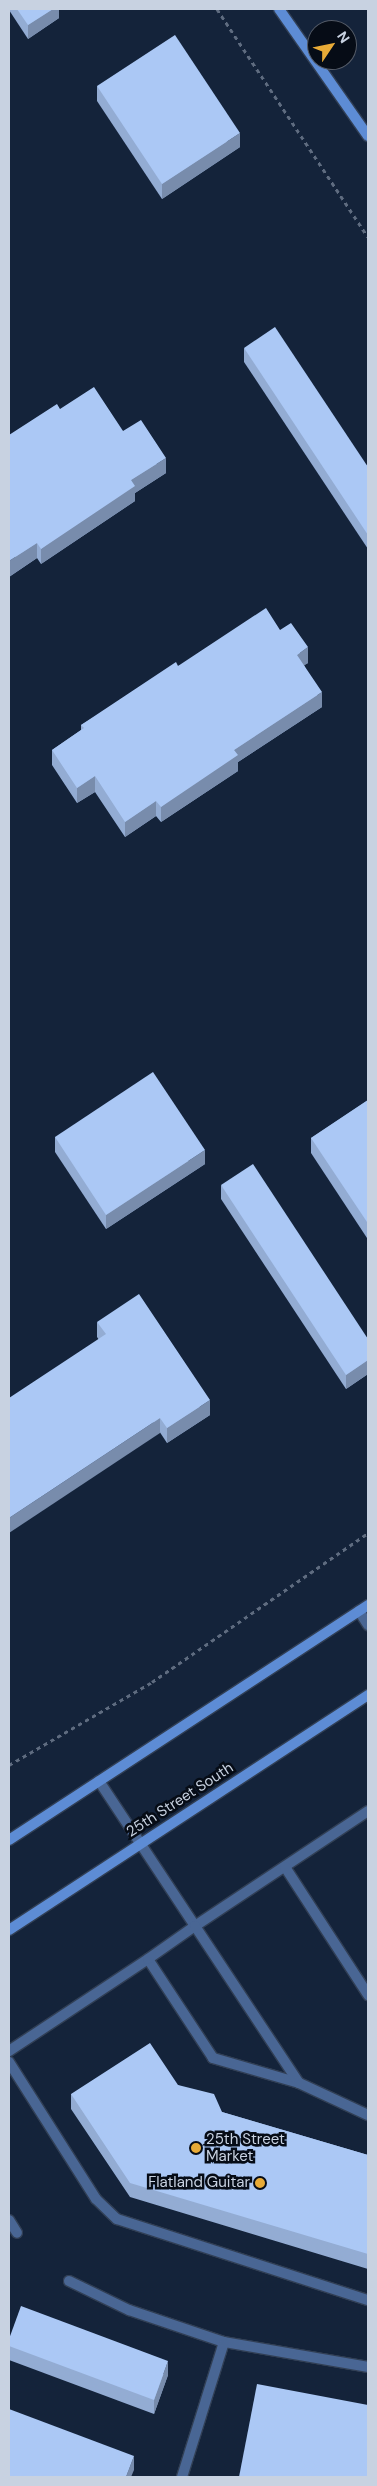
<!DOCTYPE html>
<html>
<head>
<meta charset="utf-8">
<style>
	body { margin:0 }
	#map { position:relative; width:377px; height:2486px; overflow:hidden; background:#14233a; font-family:"DM Sans",sans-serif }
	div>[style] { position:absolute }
	.path>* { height:3px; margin-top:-1.5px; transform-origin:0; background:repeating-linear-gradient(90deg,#5f6c80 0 4px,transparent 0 8px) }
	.roads { filter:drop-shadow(1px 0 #313f55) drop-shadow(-1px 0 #313f55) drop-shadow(0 1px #313f55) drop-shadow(0 -1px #313f55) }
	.service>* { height:10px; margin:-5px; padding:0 5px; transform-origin:5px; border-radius:5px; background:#496694 }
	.secondary>* { height:10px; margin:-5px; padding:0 5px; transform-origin:5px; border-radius:5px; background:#5d8cd5 }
	.wall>* { inset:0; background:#93acd3 }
	.shaded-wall>* { inset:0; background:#788cac }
	.building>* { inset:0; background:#abc8f5 }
	.dots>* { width:14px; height:14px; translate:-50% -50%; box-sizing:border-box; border:2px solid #060c16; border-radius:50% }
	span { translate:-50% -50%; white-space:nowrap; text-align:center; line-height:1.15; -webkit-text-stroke:5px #060c16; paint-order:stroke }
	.street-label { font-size:15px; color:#c8d2e1 }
	.poi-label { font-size:15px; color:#c8d2e1 }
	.left { translate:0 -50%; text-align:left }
	.right { translate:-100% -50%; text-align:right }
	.frame { position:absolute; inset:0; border:10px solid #c8d2e1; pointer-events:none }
	.north { position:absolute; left:307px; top:20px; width:50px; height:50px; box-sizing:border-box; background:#060c16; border:1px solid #545b67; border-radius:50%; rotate:56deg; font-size:14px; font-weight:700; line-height:20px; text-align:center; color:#c8d2e1 }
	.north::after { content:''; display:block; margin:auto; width:18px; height:22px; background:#e8ab37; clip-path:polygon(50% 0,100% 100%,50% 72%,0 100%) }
</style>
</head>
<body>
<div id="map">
	<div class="path">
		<i style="left:217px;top:9px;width:273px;rotate:56.5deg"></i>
		<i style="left:9px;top:1765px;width:165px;rotate:-30.1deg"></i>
		<i style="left:152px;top:1682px;width:262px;rotate:-34.6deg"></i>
	</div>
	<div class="roads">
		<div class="service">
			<i style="left:359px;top:1611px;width:17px;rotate:57deg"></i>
			<i style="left:99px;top:1781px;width:174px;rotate:56.5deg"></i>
			<i style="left:195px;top:1926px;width:208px;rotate:-33.6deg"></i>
			<i style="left:285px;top:1867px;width:153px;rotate:57deg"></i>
			<i style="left:9px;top:2051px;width:167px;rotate:-33.5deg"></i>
			<i style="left:9px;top:2062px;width:162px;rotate:57.6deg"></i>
			<i style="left:96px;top:2199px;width:29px;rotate:44deg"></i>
			<i style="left:117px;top:2219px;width:264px;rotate:17.9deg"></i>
			<i style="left:299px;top:2083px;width:90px;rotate:-163.8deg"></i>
			<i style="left:213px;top:2058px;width:118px;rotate:-123.3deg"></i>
			<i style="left:148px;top:1959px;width:57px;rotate:-35.1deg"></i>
			<i style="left:195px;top:1926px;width:188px;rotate:56.5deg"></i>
			<i style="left:299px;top:2083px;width:76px;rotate:24.9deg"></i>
			<i style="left:9px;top:2220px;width:15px;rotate:58deg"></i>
			<i style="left:69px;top:2281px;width:67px;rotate:25.8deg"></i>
			<i style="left:129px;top:2310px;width:100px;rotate:18.6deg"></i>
			<i style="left:182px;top:2477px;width:141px;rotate:-72.7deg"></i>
			<i style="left:224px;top:2342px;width:146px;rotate:9.8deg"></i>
		</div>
		<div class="secondary">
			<i style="left:279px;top:9px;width:155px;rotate:55deg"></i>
			<i style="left:9px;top:1840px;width:429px;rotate:-33.2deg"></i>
			<i style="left:9px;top:1930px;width:429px;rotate:-33.2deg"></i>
		</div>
	</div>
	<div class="wall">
		<i style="clip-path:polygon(9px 9px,59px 9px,59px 18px,28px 39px,9px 10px)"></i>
		<i style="clip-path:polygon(97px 86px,240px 147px,162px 199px,97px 101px)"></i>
		<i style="clip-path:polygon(244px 348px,368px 467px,368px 549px,244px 362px)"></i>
		<i style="clip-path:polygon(60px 409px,123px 431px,166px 473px,135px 493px,135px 501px,41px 564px,37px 558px,9px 577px)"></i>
		<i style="clip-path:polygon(280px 630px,308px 663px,304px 665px,322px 707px,238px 762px,238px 771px,161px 822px,156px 816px,125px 837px,95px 792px,77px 803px,52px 765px,52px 750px,81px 730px,81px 725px,178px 666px)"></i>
		<i style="clip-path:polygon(368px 1100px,367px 1238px,311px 1153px,311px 1138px)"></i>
		<i style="clip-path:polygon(55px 1137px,205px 1164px,106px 1229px,55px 1152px)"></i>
		<i style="clip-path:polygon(221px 1185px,368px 1339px,368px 1374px,346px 1389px,221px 1199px)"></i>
		<i style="clip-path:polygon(97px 1322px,210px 1415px,167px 1443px,97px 1337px)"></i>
		<i style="clip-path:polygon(178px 2085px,222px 2112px,368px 2155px,368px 2269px,130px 2197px,71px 2109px,71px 2094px)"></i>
		<i style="clip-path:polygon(9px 2339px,168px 2375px,154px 2414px,9px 2360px)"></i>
	</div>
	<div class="shaded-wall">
		<i style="clip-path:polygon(53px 9px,59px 9px,59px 18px,28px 39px,28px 25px)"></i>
		<i style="clip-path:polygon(240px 133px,240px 147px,162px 199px,162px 184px)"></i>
		<i style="clip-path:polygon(166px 458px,166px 473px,135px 493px,135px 501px,41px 564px,41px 549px,131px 480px)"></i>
		<i style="clip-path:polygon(37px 543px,37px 558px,9px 577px,9px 561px)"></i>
		<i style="clip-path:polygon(308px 647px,308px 663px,297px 670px,297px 655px)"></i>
		<i style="clip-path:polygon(322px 692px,322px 707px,238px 762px,238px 771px,161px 822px,161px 807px,234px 750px)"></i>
		<i style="clip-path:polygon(95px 776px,95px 792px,77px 803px,77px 788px)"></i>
		<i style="clip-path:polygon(156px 801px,156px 816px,125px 837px,125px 822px)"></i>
		<i style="clip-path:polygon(205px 1150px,205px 1164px,106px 1229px,106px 1215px)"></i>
		<i style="clip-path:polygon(367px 1222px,368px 1222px,368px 1237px,367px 1238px)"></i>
		<i style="clip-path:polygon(368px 1360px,368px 1374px,346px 1389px,346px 1375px)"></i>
		<i style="clip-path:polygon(210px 1400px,210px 1415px,167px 1443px,167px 1428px)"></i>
		<i style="clip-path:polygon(160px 1418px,160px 1433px,9px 1533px,9px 1518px)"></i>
		<i style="clip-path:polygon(168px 2361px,168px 2375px,154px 2414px,154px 2400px)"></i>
		<i style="clip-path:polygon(134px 2456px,134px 2470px,131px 2477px,126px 2477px)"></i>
	</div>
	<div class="building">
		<i style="clip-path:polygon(17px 9px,53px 9px,28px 25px)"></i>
		<i style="clip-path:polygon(175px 35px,240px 133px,162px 184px,97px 86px)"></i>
		<i style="clip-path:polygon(275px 327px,368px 467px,368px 535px,244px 348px)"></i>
		<i style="clip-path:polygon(94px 387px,123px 431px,141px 420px,166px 458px,131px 480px,135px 486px,41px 549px,37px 543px,9px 561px,9px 435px,57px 404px,60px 409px)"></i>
		<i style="clip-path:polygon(266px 608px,280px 630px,291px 623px,308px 647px,297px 655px,322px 692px,234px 750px,238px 755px,161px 807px,156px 801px,125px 822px,95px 776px,77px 788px,52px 750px,84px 728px,81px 725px,176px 662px,178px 666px)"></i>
		<i style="clip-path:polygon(153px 1072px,205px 1150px,106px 1215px,55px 1137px)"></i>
		<i style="clip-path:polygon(368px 1100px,368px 1222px,367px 1222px,311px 1138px)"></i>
		<i style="clip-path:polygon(253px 1164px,368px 1339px,368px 1360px,346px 1375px,221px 1185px)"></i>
		<i style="clip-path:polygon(139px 1294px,210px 1400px,167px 1428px,160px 1418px,9px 1518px,9px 1398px,106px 1334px,97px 1322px)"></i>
		<i style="clip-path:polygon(150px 2043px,178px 2085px,214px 2094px,222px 2112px,368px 2155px,368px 2254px,130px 2183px,71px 2094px)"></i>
		<i style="clip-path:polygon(21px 2306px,168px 2361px,154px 2400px,9px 2346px,9px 2339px)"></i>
		<i style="clip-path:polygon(257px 2384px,368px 2405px,368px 2477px,239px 2477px)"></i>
		<i style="clip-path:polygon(9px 2409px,134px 2456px,126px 2477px,9px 2477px)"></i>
	</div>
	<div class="dots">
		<i style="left:196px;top:2148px;background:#e8ab37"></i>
		<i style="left:260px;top:2183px;background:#e8ab37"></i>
	</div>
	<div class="street-label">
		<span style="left:180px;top:1800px;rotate:-33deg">25th Street South</span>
	</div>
	<div class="poi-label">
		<span class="left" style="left:206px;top:2148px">25th Street<br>Market</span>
		<span class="right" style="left:250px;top:2183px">Flatland Guitar</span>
	</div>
	<div class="frame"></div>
	<div class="north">N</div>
</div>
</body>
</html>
